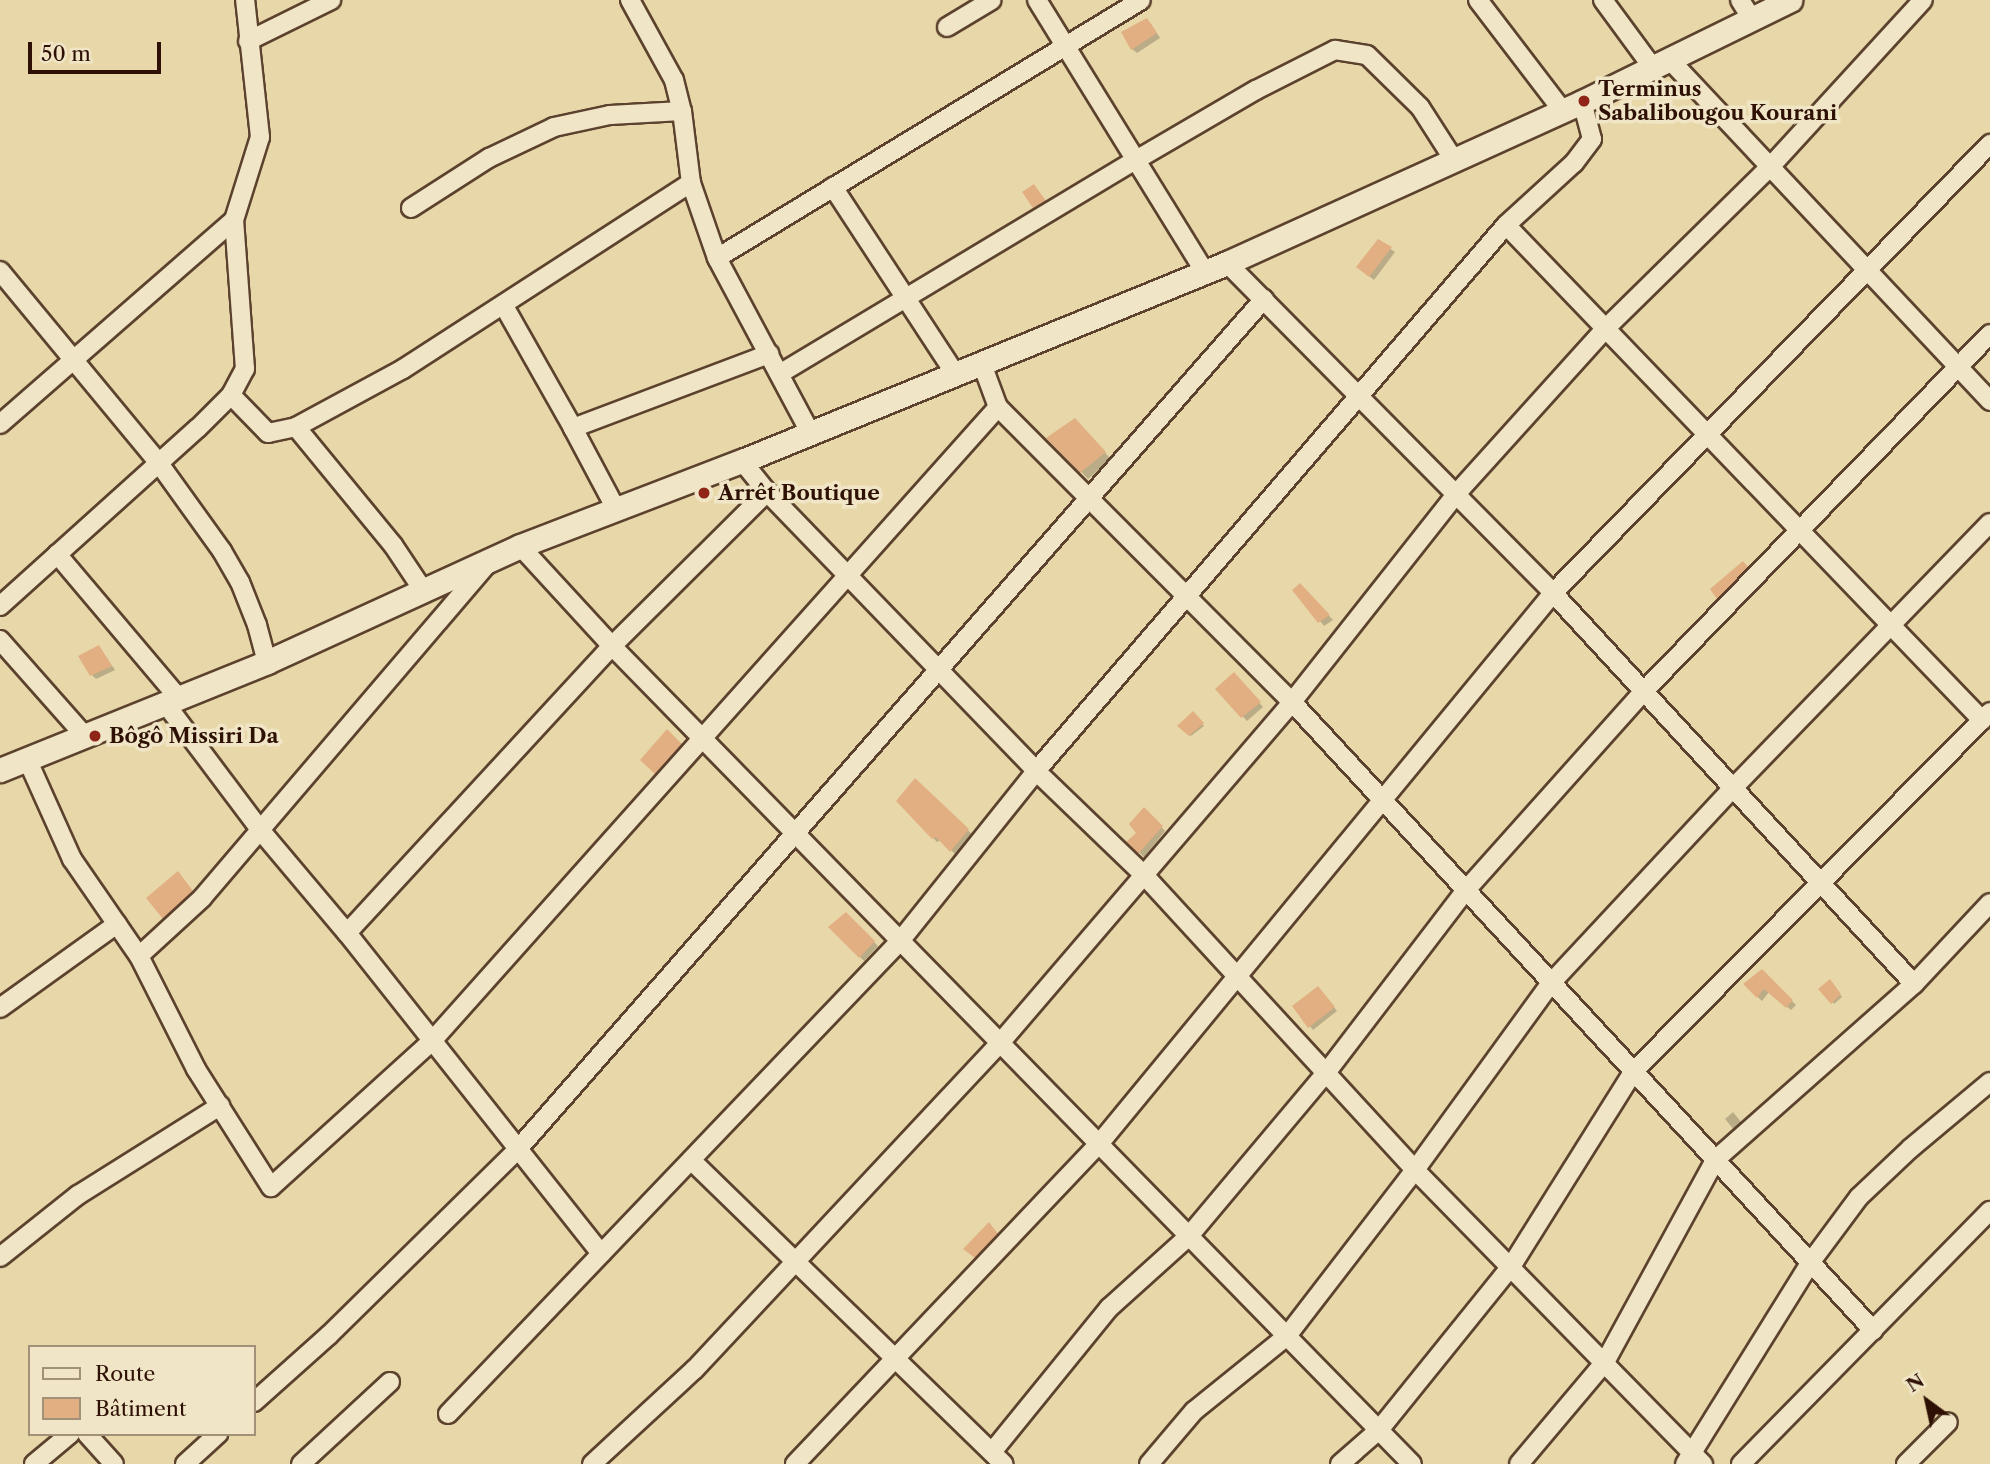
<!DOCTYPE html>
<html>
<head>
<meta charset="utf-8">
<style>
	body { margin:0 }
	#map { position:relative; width:1990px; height:1464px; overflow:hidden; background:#e8d8a9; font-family:"Libre Caslon Text",serif }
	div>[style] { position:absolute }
	.shadow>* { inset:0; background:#0003 }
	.building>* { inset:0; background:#e2af82 }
	.roads { filter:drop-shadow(2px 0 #5c422e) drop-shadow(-2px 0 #5c422e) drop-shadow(0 2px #5c422e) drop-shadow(0 -2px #5c422e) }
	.street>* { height:18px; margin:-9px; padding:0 9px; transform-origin:9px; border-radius:9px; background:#f0e6c7 }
	.secondary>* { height:23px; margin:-11.5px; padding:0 11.5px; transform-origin:11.5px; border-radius:11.5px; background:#f0e6c7 }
	.dots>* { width:19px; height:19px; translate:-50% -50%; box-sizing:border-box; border:4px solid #f0e6c7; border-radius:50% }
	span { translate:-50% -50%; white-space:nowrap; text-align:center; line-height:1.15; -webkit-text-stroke:7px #f0e6c7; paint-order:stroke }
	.poi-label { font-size:21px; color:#2e1005; font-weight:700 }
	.left { translate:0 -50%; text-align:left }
	.legend { position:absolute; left:28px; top:1345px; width:228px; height:91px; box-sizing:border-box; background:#f0e6c7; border:2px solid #a29079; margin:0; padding:9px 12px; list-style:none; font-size:21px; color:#2e1005 }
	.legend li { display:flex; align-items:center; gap:14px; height:35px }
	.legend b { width:35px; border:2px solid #a29079 }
	.north { position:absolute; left:1892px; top:1366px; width:70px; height:70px; -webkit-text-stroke:5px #f0e6c7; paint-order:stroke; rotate:327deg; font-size:19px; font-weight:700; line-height:28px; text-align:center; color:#2e1005 }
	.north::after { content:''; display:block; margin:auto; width:24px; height:32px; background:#2e1005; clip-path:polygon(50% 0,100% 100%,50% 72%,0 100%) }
	.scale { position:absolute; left:28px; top:42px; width:133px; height:32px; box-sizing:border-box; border:4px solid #2e1005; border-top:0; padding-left:9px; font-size:21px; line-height:24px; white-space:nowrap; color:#2e1005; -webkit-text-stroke:5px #f0e6c7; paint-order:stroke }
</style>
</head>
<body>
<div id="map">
	<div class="shadow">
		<i style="clip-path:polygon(1151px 24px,1160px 38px,1137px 53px,1132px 49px)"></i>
		<i style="clip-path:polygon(1378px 241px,1395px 252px,1374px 280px,1363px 271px)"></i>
		<i style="clip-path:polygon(1074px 420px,1111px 459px,1088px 479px,1049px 438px)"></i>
		<i style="clip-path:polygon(1743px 564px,1749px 570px,1720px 599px,1712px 589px)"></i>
		<i style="clip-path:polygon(1300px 585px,1333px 620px,1324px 626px,1320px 621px)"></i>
		<i style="clip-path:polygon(99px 647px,115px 670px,96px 679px,92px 675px)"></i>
		<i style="clip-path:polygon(1234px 675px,1263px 707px,1247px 721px,1217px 689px)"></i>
		<i style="clip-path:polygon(1193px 714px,1204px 726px,1191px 736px,1180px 726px)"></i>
		<i style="clip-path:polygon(667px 732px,685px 749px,660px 777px,643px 759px)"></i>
		<i style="clip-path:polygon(915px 781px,972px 834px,956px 855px,941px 840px,937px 842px,898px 801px)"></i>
		<i style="clip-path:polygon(1144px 809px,1165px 831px,1144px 857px,1128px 842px,1139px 834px)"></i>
		<i style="clip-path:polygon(182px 878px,196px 896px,168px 921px,164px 917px)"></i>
		<i style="clip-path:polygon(846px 914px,878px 946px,864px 961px,831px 927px)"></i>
		<i style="clip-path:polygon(1762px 972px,1796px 1005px,1791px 1010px,1769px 992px,1762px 1001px,1745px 985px)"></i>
		<i style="clip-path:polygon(1830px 981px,1842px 997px,1834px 1004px,1820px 989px)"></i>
		<i style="clip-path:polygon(1321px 991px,1337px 1011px,1313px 1030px,1295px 1007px)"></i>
		<i style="clip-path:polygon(1733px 1112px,1742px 1123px,1734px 1130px,1725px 1119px)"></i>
		<i style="clip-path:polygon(993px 1228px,1001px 1239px,980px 1261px,970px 1253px)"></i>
	</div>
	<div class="building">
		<i style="clip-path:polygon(1147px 18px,1157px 33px,1131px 50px,1121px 32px)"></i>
		<i style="clip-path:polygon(1034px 184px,1046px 201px,1033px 208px,1022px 192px)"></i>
		<i style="clip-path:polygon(1378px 239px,1392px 247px,1369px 277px,1356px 267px)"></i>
		<i style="clip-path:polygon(1075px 418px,1106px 452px,1080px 473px,1046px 438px)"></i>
		<i style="clip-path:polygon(1743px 561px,1748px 567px,1717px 599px,1710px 589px)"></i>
		<i style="clip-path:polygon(1300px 583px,1330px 615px,1318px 623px,1292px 590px)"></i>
		<i style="clip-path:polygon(99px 645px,112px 666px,90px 676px,78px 656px)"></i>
		<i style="clip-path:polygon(1234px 672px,1261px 702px,1241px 718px,1215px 689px)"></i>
		<i style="clip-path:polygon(1193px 711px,1204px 723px,1189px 736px,1177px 726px)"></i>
		<i style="clip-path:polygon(667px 729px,682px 744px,655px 774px,640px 760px)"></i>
		<i style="clip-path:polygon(915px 778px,969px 829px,950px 852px,936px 837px,932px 839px,896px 801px)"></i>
		<i style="clip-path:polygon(1144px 807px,1163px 826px,1138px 854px,1126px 842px,1136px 833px,1129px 824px)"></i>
		<i style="clip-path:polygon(178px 871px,193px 891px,163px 919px,146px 898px)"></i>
		<i style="clip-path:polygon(846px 912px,875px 941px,859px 958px,828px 927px)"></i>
		<i style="clip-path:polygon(1762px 969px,1793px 1000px,1786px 1008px,1764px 989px,1757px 998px,1743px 984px)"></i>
		<i style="clip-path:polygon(1830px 979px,1841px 994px,1831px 1004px,1818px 989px)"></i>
		<i style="clip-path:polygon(1318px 986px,1335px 1007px,1308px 1028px,1292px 1006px)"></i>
		<i style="clip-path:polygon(989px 1222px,998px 1234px,975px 1258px,963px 1249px)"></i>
	</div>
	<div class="roads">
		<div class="street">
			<i style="left:630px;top:0;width:91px;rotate:61.2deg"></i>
			<i style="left:674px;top:80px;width:32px;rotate:76deg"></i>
			<i style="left:682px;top:111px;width:73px;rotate:82.9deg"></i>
			<i style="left:691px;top:183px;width:79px;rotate:70.9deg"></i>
			<i style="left:717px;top:258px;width:197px;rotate:61.9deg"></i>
			<i style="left:1037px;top:0;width:320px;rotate:58.3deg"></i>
			<i style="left:1478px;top:0;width:140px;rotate:52.6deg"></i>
			<i style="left:1603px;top:0;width:84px;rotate:53.7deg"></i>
			<i style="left:1740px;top:0;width:22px;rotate:58deg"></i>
			<i style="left:947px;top:27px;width:52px;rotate:-31deg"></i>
			<i style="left:248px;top:41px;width:93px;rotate:-26.3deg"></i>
			<i style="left:1669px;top:59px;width:469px;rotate:46.8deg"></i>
			<i style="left:833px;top:187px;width:225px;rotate:56.8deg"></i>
			<i style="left:411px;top:208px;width:93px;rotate:-32.7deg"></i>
			<i style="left:489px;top:158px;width:72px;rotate:-25.5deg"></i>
			<i style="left:554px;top:127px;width:57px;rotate:-12.1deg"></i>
			<i style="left:610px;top:115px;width:72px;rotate:-3.2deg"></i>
			<i style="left:1506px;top:225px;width:687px;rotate:46.12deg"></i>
			<i style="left:717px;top:258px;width:496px;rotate:-31.3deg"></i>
			<i style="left:1227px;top:263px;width:464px;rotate:45.3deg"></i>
			<i style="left:1553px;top:593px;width:532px;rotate:47.28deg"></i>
			<i style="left:0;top:271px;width:248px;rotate:50.4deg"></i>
			<i style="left:158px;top:462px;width:110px;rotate:54.3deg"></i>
			<i style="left:222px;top:551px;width:36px;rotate:60deg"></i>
			<i style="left:240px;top:582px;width:46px;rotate:68.4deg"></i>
			<i style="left:257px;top:625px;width:38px;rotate:75deg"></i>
			<i style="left:504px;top:306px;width:140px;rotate:60.5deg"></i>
			<i style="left:982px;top:364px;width:46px;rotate:69.6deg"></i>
			<i style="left:998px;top:407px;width:416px;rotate:45.1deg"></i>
			<i style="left:1292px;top:702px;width:856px;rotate:47.23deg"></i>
			<i style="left:781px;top:373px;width:414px;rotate:-31deg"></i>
			<i style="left:1136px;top:160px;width:139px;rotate:-30.3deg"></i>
			<i style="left:1256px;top:90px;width:89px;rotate:-26.9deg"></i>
			<i style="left:1335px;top:50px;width:32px;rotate:9deg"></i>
			<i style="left:1367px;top:55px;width:74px;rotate:44.5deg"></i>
			<i style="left:1420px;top:107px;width:63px;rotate:57.3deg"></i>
			<i style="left:231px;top:395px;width:53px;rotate:45.8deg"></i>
			<i style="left:268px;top:433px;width:29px;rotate:-12deg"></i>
			<i style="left:296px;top:427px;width:122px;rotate:-28.5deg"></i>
			<i style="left:403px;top:369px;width:343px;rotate:-32.9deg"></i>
			<i style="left:0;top:424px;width:310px;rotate:-41.1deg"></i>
			<i style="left:296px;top:427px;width:153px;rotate:50.6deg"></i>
			<i style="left:393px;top:545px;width:54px;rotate:56.3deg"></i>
			<i style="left:742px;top:461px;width:40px;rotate:51deg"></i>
			<i style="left:767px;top:492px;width:388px;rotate:46deg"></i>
			<i style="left:1036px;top:771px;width:150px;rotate:43.9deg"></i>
			<i style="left:1144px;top:875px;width:401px;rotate:47.4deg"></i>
			<i style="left:1415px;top:1170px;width:412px;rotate:45.6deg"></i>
			<i style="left:616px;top:509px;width:92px;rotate:-118deg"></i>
			<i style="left:573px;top:428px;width:210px;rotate:-20.7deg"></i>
			<i style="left:520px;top:546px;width:136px;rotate:47.4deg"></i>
			<i style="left:612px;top:646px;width:1144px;rotate:45.64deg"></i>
			<i style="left:57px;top:554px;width:187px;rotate:49.8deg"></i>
			<i style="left:0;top:606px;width:266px;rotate:-42deg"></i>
			<i style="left:198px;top:428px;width:47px;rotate:-45deg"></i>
			<i style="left:231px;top:395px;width:30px;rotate:-62deg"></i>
			<i style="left:245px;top:369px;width:149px;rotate:-94.2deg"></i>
			<i style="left:234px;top:220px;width:87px;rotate:-72.6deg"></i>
			<i style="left:260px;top:137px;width:138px;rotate:-96.2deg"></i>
			<i style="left:0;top:640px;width:127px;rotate:48.5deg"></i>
			<i style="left:165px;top:703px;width:160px;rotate:53.1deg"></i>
			<i style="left:261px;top:831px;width:133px;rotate:49.9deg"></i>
			<i style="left:347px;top:933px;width:409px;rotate:51.6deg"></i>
			<i style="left:27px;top:759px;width:110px;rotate:65.8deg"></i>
			<i style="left:72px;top:859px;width:118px;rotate:55.4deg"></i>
			<i style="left:139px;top:956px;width:127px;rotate:63.2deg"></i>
			<i style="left:196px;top:1069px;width:140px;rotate:57.6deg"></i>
			<i style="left:271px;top:1187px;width:217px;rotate:-42.2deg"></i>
			<i style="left:432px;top:1041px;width:850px;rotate:-48.24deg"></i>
			<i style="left:347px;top:933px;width:391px;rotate:-47.3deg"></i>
			<i style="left:612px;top:646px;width:218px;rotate:-44.8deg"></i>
			<i style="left:139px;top:956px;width:86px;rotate:-42.6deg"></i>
			<i style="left:202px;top:898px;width:443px;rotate:-49.5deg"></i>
			<i style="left:0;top:1008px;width:144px;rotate:-35.7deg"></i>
			<i style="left:691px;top:1160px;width:436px;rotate:44.2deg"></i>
			<i style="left:0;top:1257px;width:100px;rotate:-38.5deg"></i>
			<i style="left:78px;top:1195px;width:168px;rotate:-32.1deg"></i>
			<i style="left:254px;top:1402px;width:101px;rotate:-41.8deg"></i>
			<i style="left:329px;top:1335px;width:265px;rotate:-44.5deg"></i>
			<i style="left:518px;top:1149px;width:1131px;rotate:-48.73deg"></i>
			<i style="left:448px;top:1414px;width:654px;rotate:-46.3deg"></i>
			<i style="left:900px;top:941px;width:218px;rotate:-51.3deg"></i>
			<i style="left:1036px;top:771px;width:720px;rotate:-49.28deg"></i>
			<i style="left:1506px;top:225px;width:92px;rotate:-42.4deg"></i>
			<i style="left:1574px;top:163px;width:30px;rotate:-53deg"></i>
			<i style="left:1592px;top:139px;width:38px;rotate:-105deg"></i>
			<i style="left:87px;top:1434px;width:40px;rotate:48deg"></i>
			<i style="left:992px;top:1452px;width:186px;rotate:-50.9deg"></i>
			<i style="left:1109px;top:1308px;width:108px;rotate:-42deg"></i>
			<i style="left:1189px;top:1236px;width:213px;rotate:-50deg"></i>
			<i style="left:1326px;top:1073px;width:230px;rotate:-52.6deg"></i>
			<i style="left:1466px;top:890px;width:267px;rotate:-48.2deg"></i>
			<i style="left:1644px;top:691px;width:497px;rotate:-45.9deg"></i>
			<i style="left:34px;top:1464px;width:47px;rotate:-39.8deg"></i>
			<i style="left:185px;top:1464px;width:45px;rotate:-42.3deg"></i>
			<i style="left:301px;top:1464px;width:121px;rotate:-42.7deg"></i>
			<i style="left:592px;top:1464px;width:139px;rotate:-42.7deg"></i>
			<i style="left:694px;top:1370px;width:448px;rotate:-46.9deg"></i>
			<i style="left:1000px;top:1043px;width:449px;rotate:-49.4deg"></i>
			<i style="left:1292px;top:702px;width:265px;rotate:-51.7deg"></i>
			<i style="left:1456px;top:494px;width:222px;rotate:-47.9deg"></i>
			<i style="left:1605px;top:329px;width:231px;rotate:-44.5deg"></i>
			<i style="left:1770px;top:167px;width:226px;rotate:-47.5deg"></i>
			<i style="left:795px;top:1464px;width:441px;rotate:-46.5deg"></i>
			<i style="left:1099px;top:1144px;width:714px;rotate:-50.51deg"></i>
			<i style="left:1553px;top:593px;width:627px;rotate:-45.78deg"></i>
			<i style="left:1149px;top:1464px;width:70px;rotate:-49.7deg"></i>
			<i style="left:1194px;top:1411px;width:119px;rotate:-38.9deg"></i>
			<i style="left:1287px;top:1336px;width:210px;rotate:-52.4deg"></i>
			<i style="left:1415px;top:1170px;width:231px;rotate:-54deg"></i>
			<i style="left:1551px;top:983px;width:267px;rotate:-47deg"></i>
			<i style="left:1733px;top:788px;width:369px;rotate:-45.9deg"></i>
			<i style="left:1340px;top:1464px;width:52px;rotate:-41.1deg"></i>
			<i style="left:1379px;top:1430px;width:212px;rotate:-51.1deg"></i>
			<i style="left:1512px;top:1265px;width:228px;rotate:-57.9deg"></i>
			<i style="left:1633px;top:1072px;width:507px;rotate:-45.24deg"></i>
			<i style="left:1519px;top:1464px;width:133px;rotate:-49.9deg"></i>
			<i style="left:1605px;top:1362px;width:230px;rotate:-61.4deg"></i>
			<i style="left:1715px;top:1160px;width:266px;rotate:-41.5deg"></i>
			<i style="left:1914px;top:984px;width:111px;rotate:-46.8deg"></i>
			<i style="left:1685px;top:1464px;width:237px;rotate:-58.1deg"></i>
			<i style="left:1810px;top:1263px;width:82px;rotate:-53.4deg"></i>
			<i style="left:1859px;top:1197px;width:71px;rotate:-43.3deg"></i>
			<i style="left:1911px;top:1148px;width:103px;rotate:-39.9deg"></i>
			<i style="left:1741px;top:1464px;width:355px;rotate:-45.5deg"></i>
			<i style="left:1906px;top:1464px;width:59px;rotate:-45deg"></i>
		</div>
		<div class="secondary">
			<i style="left:0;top:770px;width:288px;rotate:-22deg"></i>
			<i style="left:267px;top:662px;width:278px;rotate:-24.6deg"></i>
			<i style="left:520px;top:546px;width:238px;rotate:-21deg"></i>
			<i style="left:742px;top:461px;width:524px;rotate:-22.21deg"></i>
			<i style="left:1227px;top:263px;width:390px;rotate:-24.4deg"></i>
			<i style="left:1582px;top:102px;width:232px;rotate:-26.1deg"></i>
		</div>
	</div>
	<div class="dots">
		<i style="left:1584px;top:101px;background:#8f2418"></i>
		<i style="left:704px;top:493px;background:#8f2418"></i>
		<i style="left:95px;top:736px;background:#8f2418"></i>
	</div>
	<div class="poi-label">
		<span class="left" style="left:1598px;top:101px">Terminus<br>Sabalibougou Kourani</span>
		<span class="left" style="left:718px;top:493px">Arrêt Boutique</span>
		<span class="left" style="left:109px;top:736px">Bôgô Missiri Da</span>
	</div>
	<ul class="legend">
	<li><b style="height:9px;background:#f0e6c7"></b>Route</li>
	<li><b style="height:19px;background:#e2af82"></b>Bâtiment</li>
	</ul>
	<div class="north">N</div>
	<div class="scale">50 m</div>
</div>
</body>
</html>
